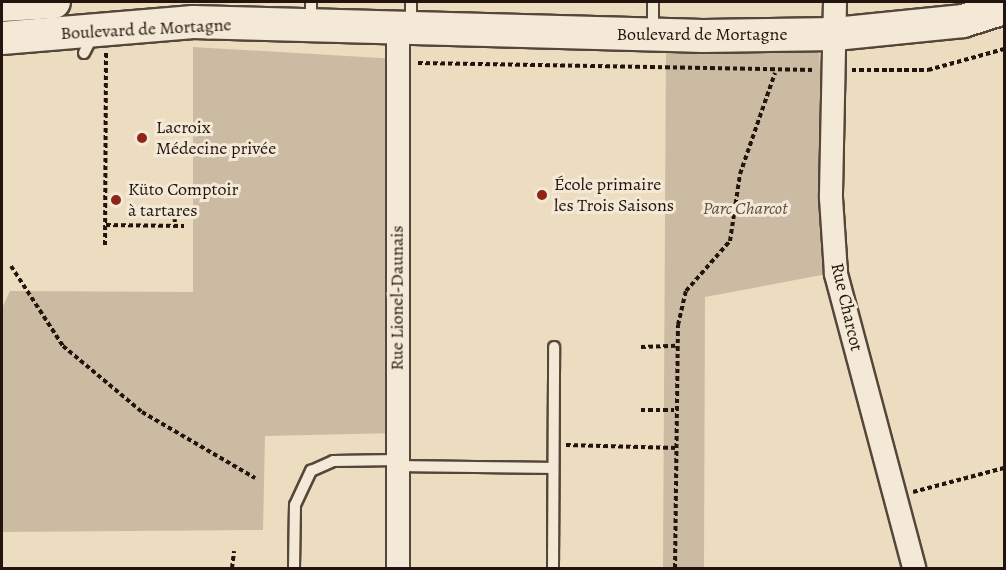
<!DOCTYPE html>
<html>
<head>
<meta charset="utf-8">
<style>
	body { margin:0 }
	#map { position:relative; width:1006px; height:570px; overflow:hidden; background:#ecddc0; font-family:Alegreya,serif }
	div>[style] { position:absolute }
	.green>* { inset:0; background:#cabba2 }
	.path>* { height:4px; margin-top:-2px; transform-origin:0; background:repeating-linear-gradient(90deg,#23140d 0 4.5px,transparent 0 7.5px) }
	.roads { filter:drop-shadow(2px 0 #55463a) drop-shadow(-2px 0 #55463a) drop-shadow(0 2px #55463a) drop-shadow(0 -2px #55463a) }
	.lane>* { height:10px; margin:-5px; padding:0 5px; transform-origin:5px; border-radius:5px; background:#f3e9d6 }
	.street>* { height:22px; margin:-11px; padding:0 11px; transform-origin:11px; border-radius:11px; background:#f3e9d6 }
	.secondary>* { height:32px; margin:-16px; padding:0 16px; transform-origin:16px; border-radius:16px; background:#f3e9d6 }
	.dots>* { width:16px; height:16px; translate:-50% -50%; box-sizing:border-box; border:3px solid #f3e9d6; border-radius:50% }
	span { translate:-50% -50%; white-space:nowrap; text-align:center; line-height:1.15; -webkit-text-stroke:6px #f3e9d6; paint-order:stroke }
	.street-label { font-size:18px; color:#23140d }
	.poi-label { font-size:18px; color:#23140d }
	.left { translate:0 -50%; text-align:left }
	.park-label { font-size:18px; color:#5d4e41; font-style:italic }
	.frame { position:absolute; inset:0; border:3px solid #23140d; pointer-events:none }
</style>
</head>
<body>
<div id="map">
	<div class="green">
		<i style="clip-path:polygon(666px 44px,819px 44px,827px 274px,705px 297px,704px 568px,663px 568px)"></i>
		<i style="clip-path:polygon(193px 47px,398px 59px,397px 433px,265px 436px,263px 530px,2px 532px,2px 308px,10px 291px,193px 292px)"></i>
	</div>
	<div class="path">
		<i style="left:418px;top:63px;width:397px;rotate:1deg"></i>
		<i style="left:852px;top:70px;width:76px"></i>
		<i style="left:928px;top:70px;width:79px;rotate:-15.4deg"></i>
		<i style="left:174px;top:210px;width:16px;rotate:86deg"></i>
		<i style="left:106px;top:225px;width:78px;rotate:0.7deg"></i>
		<i style="left:105px;top:245px;width:193px;rotate:-89.7deg"></i>
		<i style="left:11px;top:266px;width:95px;rotate:57deg"></i>
		<i style="left:63px;top:346px;width:103px;rotate:39.9deg"></i>
		<i style="left:142px;top:412px;width:131px;rotate:30.3deg"></i>
		<i style="left:641px;top:347px;width:35px;rotate:-2deg"></i>
		<i style="left:641px;top:410px;width:33px"></i>
		<i style="left:566px;top:445px;width:111px;rotate:1.5deg"></i>
		<i style="left:913px;top:492px;width:94px;rotate:-14.8deg"></i>
		<i style="left:232px;top:568px;width:17px;rotate:-83deg"></i>
		<i style="left:675px;top:568px;width:243px;rotate:-89.3deg"></i>
		<i style="left:678px;top:325px;width:35px;rotate:-77deg"></i>
		<i style="left:686px;top:291px;width:67px;rotate:-48.7deg"></i>
		<i style="left:730px;top:241px;width:68px;rotate:-81.5deg"></i>
		<i style="left:740px;top:174px;width:107px;rotate:-70.9deg"></i>
	</div>
	<div class="roads">
		<div class="lane">
			<i style="left:311px;top:9px;width:7px;rotate:-90deg"></i>
			<i style="left:411px;top:25px;width:23px;rotate:-90deg"></i>
			<i style="left:653px;top:31px;width:29px;rotate:-90deg"></i>
			<i style="left:84px;top:53px;width:20px;rotate:-63deg"></i>
			<i style="left:398px;top:466px;width:155px;rotate:0.7deg"></i>
			<i style="left:294px;top:568px;width:63px;rotate:-89.1deg"></i>
			<i style="left:295px;top:505px;width:38px;rotate:-65deg"></i>
			<i style="left:311px;top:471px;width:24px;rotate:-24deg"></i>
			<i style="left:333px;top:461px;width:65px;rotate:-0.9deg"></i>
			<i style="left:553px;top:568px;width:221px;rotate:-89.7deg"></i>
		</div>
		<div class="street">
			<i style="left:835px;top:2px;width:196px;rotate:91.2deg"></i>
			<i style="left:831px;top:198px;width:76px;rotate:86.2deg"></i>
			<i style="left:836px;top:274px;width:304px;rotate:75.1deg"></i>
			<i style="left:398px;top:28px;width:540px;rotate:90deg"></i>
		</div>
		<div class="secondary">
			<i style="left:2px;top:5px;width:52px;rotate:-3.3deg"></i>
			<i style="left:2px;top:38px;width:192px;rotate:-4.8deg"></i>
			<i style="left:193px;top:22px;width:510px;rotate:1.57deg"></i>
			<i style="left:703px;top:36px;width:132px;rotate:-0.9deg"></i>
			<i style="left:835px;top:34px;width:129px;rotate:-5.8deg"></i>
			<i style="left:963px;top:21px;width:43px;rotate:-17.6deg"></i>
		</div>
	</div>
	<div class="dots">
		<i style="left:142px;top:138px;background:#8f2418"></i>
		<i style="left:542px;top:195px;background:#8f2418"></i>
		<i style="left:116px;top:200px;background:#8f2418"></i>
	</div>
	<div class="street-label">
		<span style="left:146px;top:29px;rotate:-3deg">Boulevard de Mortagne</span>
		<span style="left:702px;top:34px">Boulevard de Mortagne</span>
		<span style="left:397px;top:298px;rotate:-90deg">Rue Lionel-Daunais</span>
		<span style="left:847px;top:307px;rotate:77deg">Rue Charcot</span>
	</div>
	<div class="poi-label">
		<span class="left" style="left:156px;top:138px">Lacroix<br>Médecine privée</span>
		<span class="left" style="left:554px;top:195px">École primaire<br>les Trois Saisons</span>
		<span class="left" style="left:128px;top:200px">Küto Comptoir<br>à tartares</span>
	</div>
	<div class="park-label">
		<span style="left:745px;top:208px">Parc Charcot</span>
	</div>
	<div class="frame"></div>
</div>
</body>
</html>
